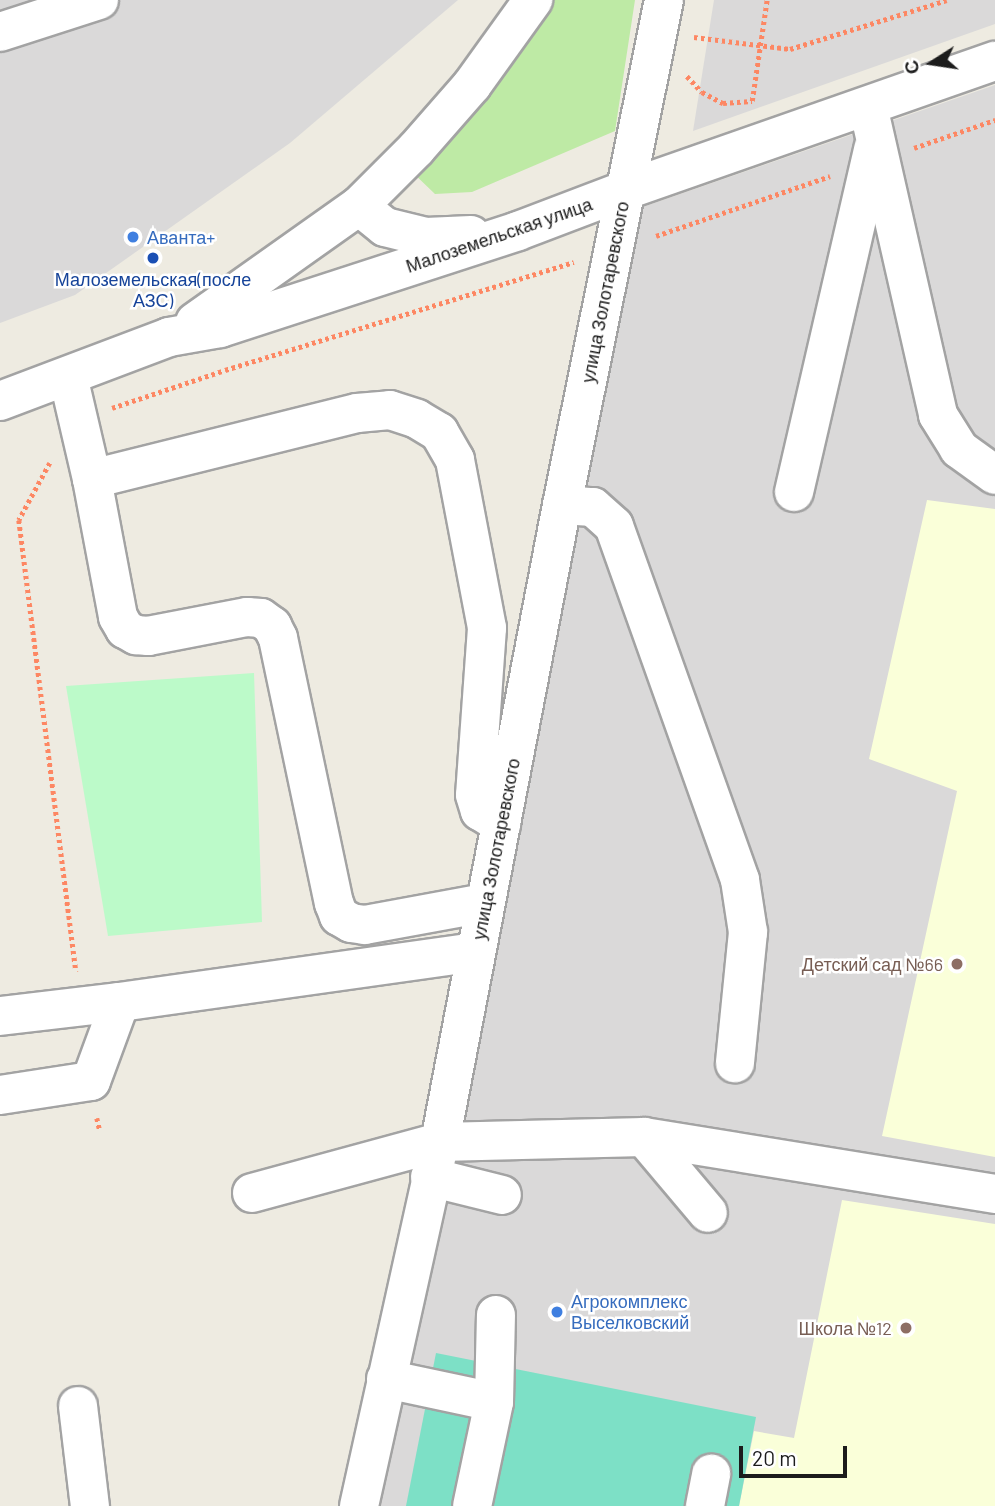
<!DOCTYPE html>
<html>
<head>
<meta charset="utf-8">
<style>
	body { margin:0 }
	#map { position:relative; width:995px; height:1506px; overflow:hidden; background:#eeebe1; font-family:Barlow,sans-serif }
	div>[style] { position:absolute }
	.residential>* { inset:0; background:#dad9d9 }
	.education>* { inset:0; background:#faffd9 }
	.grass>* { inset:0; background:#beeaa5 }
	.park>* { inset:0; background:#bcfac9 }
	.pitch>* { inset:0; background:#7de0c6 }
	.path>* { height:4.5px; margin-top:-2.25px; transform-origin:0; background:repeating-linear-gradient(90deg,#fd8763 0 3.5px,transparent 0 7px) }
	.roads { filter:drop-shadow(2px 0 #a3a3a3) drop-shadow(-2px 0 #a3a3a3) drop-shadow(0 2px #a3a3a3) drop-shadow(0 -2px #a3a3a3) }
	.minor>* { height:38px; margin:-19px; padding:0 19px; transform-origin:19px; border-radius:19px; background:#fff }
	.dots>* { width:19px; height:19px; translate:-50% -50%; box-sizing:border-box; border:4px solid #fff; border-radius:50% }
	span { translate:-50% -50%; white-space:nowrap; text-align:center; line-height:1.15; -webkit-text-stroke:5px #fff; paint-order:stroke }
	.street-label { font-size:18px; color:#1c1c1c }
	.shop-label { font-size:18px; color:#366cbe }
	.left { translate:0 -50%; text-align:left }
	.transit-label { font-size:18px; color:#164399 }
	.education-label { font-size:18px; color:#785e54 }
	.right { translate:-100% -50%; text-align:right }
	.north { position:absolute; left:897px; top:28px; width:70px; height:70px; -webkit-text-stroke:5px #fff; paint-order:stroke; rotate:258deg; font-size:19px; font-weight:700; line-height:28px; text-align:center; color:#1c1c1c }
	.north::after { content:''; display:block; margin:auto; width:24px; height:32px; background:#1c1c1c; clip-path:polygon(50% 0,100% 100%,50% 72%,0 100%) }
	.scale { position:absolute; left:739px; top:1446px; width:108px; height:32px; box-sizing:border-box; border:4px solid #1c1c1c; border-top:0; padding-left:9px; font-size:21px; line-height:24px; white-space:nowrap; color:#1c1c1c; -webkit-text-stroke:5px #fff; paint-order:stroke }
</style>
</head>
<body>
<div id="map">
	<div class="residential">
		<i style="clip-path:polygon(0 0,458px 0,290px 143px,75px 295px,0 323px)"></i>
		<i style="clip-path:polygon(714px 0,995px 0,995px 24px,693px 131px)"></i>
		<i style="clip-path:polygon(995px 85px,995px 1506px,378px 1506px,637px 209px)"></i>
	</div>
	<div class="education">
		<i style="clip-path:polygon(927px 500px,995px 509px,995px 1157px,882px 1136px,957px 791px,869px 759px)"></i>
		<i style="clip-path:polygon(842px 1200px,995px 1224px,995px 1506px,739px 1506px,754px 1431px,794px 1438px)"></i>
	</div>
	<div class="grass">
		<i style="clip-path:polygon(554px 0,635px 0,615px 131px,472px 192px,435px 194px,409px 169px,507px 65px)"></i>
	</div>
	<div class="park">
		<i style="clip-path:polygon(254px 673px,262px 922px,108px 936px,66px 686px)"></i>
	</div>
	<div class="pitch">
		<i style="clip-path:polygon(436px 1353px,756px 1417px,739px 1506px,406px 1506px)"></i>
	</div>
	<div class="path">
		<i style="left:694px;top:37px;width:97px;rotate:7.1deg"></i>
		<i style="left:790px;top:49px;width:164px;rotate:-17.3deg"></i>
		<i style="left:687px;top:76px;width:22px;rotate:47deg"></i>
		<i style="left:702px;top:92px;width:24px;rotate:28deg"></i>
		<i style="left:723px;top:103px;width:29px;rotate:-4deg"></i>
		<i style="left:752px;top:101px;width:102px;rotate:-81.6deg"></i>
		<i style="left:914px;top:148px;width:86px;rotate:-19.1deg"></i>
		<i style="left:656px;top:236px;width:184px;rotate:-19deg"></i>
		<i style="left:112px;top:408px;width:119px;rotate:-18.6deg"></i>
		<i style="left:225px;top:370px;width:365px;rotate:-17.2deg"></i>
		<i style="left:50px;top:463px;width:65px;rotate:118.5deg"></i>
		<i style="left:19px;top:520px;width:455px;rotate:82.8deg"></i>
		<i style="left:97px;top:1118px;width:13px;rotate:77deg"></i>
	</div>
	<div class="roads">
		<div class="minor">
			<i style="left:0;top:32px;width:104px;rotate:-17.9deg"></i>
			<i style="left:868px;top:106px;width:317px;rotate:77.2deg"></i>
			<i style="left:938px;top:415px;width:40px;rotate:58deg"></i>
			<i style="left:959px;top:449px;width:44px;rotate:35.8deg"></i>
			<i style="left:359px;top:206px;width:33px;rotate:39deg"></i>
			<i style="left:385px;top:227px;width:42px;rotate:13.7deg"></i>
			<i style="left:426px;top:237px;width:45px;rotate:-2.5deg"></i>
			<i style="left:195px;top:322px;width:201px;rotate:-35.3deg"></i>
			<i style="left:359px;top:206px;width:81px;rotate:-45deg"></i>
			<i style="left:416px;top:149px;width:85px;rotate:-48.8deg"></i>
			<i style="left:472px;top:85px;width:105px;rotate:-54.3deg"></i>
			<i style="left:68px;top:376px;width:106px;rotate:76.9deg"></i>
			<i style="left:92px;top:479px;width:273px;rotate:-14deg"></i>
			<i style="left:357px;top:413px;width:33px;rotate:-5deg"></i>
			<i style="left:390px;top:410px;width:28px;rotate:18deg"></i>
			<i style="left:417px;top:419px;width:26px;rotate:31deg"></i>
			<i style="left:439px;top:432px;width:32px;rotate:60deg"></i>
			<i style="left:455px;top:460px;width:171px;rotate:79.2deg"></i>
			<i style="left:487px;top:628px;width:167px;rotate:94.1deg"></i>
			<i style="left:475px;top:795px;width:17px;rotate:73deg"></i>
			<i style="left:480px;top:811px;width:25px;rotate:32deg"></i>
			<i style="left:0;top:401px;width:181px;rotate:-20.7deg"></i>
			<i style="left:169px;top:337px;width:52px;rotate:-10deg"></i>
			<i style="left:220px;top:328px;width:313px;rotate:-18deg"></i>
			<i style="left:518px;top:231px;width:116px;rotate:-20.8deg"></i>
			<i style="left:626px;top:190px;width:391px;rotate:-19.3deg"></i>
			<i style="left:92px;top:479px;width:140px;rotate:79.3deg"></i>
			<i style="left:118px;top:617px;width:14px;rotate:60deg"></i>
			<i style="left:125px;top:629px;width:13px;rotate:29deg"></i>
			<i style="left:136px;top:635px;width:12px;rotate:5deg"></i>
			<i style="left:148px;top:636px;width:101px;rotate:-10.9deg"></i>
			<i style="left:247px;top:617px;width:14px;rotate:4deg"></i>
			<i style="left:261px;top:618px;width:14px;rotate:36deg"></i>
			<i style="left:272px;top:626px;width:13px;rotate:63deg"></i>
			<i style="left:278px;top:638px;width:271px;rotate:78.1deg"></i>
			<i style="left:334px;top:903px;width:14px;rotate:69deg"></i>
			<i style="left:339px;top:916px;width:14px;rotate:30deg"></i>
			<i style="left:351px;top:923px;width:14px;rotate:8deg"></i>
			<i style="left:365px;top:925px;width:122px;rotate:-10.4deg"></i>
			<i style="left:794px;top:492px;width:352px;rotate:-77deg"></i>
			<i style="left:562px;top:505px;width:31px;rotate:4deg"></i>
			<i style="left:593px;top:507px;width:28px;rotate:42deg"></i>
			<i style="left:614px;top:526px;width:376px;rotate:70.4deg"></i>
			<i style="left:740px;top:880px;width:53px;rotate:81.3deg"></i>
			<i style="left:748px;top:932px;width:132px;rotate:95.7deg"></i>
			<i style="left:0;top:1016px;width:121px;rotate:-6.7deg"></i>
			<i style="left:0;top:1095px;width:92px;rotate:-8.7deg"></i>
			<i style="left:91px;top:1081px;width:84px;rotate:-69.8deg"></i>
			<i style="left:120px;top:1002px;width:359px;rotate:-8deg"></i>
			<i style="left:644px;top:1137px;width:99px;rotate:49.9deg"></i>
			<i style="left:430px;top:1177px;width:74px;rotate:14deg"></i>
			<i style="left:252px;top:1193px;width:195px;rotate:-15.2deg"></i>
			<i style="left:440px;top:1142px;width:204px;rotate:-1.4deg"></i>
			<i style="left:644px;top:1137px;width:356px;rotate:9.2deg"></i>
			<i style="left:386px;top:1379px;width:110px;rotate:12deg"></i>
			<i style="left:494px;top:1402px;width:106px;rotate:101.9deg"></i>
			<i style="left:494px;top:1402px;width:87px;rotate:-88.7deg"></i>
			<i style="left:78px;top:1406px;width:101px;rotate:83.2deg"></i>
			<i style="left:359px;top:1506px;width:373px;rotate:-77.5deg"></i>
			<i style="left:440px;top:1142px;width:649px;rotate:-79.16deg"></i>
			<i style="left:562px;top:505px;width:515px;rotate:-78.58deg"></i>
			<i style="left:705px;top:1506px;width:33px;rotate:-79deg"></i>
		</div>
	</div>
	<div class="dots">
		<i style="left:133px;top:237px;background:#3f7fe0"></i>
		<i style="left:153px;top:258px;background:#1a4fb4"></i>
		<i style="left:957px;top:964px;background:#8d6e63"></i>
		<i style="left:557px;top:1312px;background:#3f7fe0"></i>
		<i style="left:906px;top:1328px;background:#8d6e63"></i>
	</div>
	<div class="street-label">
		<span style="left:499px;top:235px;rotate:-19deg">Малоземельская улица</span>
		<span style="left:605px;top:292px;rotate:-79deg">улица Золотаревского</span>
		<span style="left:496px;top:849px;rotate:-79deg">улица Золотаревского</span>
	</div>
	<div class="shop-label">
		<span class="left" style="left:147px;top:237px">Аванта+</span>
		<span class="left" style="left:571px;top:1312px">Агрокомплекс<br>Выселковский</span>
	</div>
	<div class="transit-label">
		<span style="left:153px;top:290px">Малоземельская(после<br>АЗС)</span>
	</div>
	<div class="education-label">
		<span class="right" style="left:943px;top:964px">Детский сад №66</span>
		<span class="right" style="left:892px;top:1328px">Школа №12</span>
	</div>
	<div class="north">С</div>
	<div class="scale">20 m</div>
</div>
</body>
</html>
